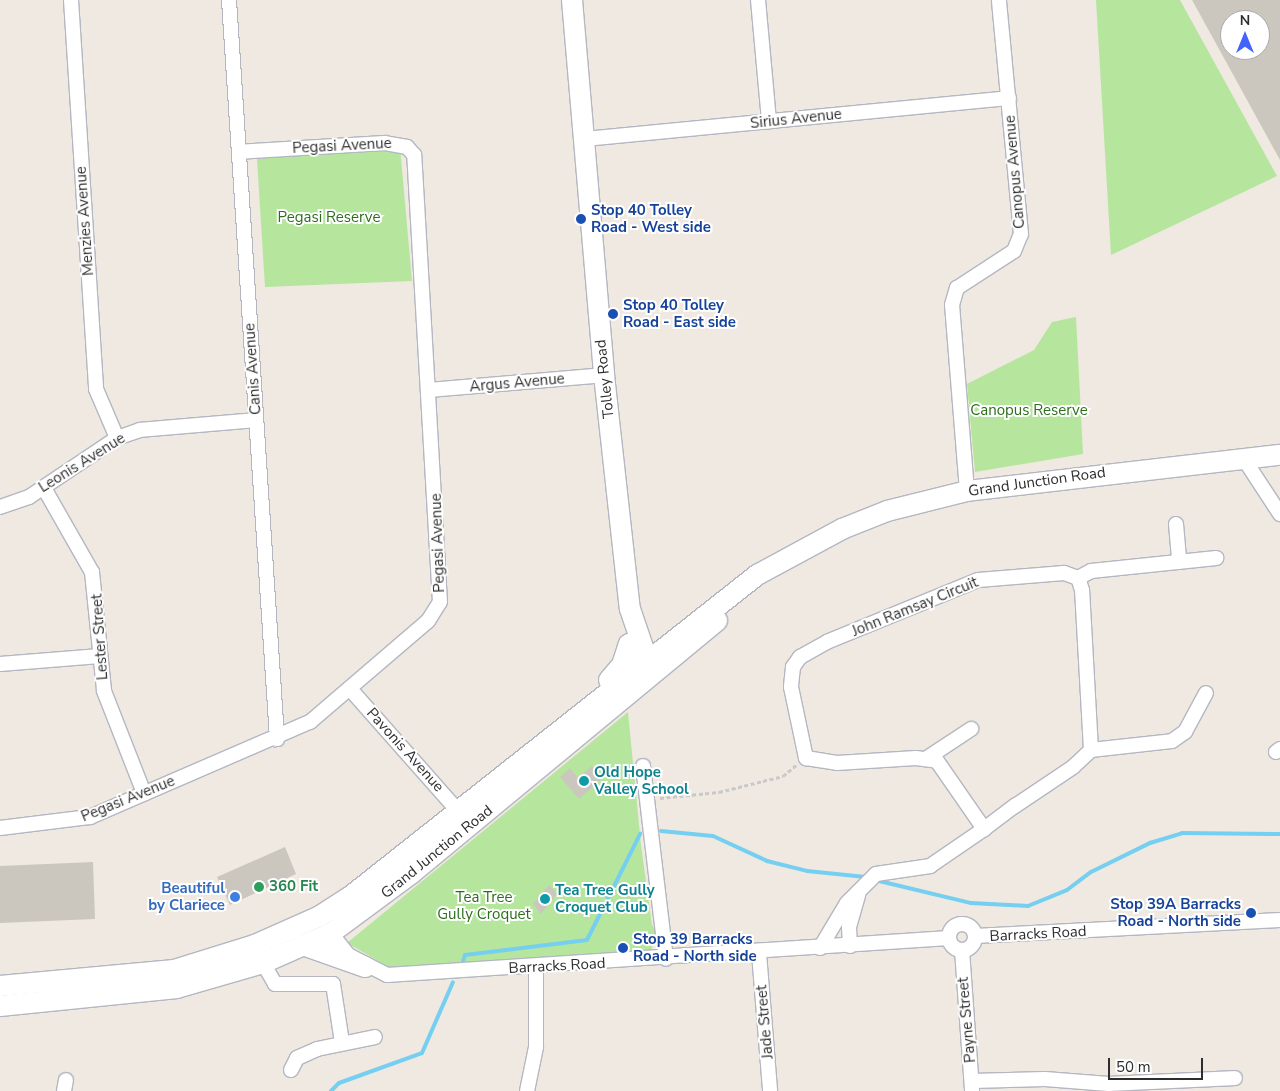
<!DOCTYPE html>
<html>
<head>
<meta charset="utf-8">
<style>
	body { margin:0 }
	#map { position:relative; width:1280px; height:1091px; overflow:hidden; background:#efe9e1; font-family:"Nunito Sans",sans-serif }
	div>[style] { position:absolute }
	.green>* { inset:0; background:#b6e59e }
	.stream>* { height:4px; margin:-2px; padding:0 2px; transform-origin:2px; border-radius:2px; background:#75cff0 }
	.building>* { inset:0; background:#cbc7bf }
	.path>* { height:2.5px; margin-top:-1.25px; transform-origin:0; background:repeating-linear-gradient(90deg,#c9c9c9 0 4px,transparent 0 6.5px) }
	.roads { filter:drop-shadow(1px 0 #b4b7c1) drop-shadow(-1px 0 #b4b7c1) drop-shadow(0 1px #b4b7c1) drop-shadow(0 -1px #b4b7c1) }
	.minor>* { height:14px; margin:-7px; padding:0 7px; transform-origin:7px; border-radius:7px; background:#fff }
	.minor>.ring { margin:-7px; padding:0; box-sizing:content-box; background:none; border:14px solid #fff; border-radius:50% }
	.secondary>* { height:20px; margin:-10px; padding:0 10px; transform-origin:10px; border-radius:10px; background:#fff }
	.dots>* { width:14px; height:14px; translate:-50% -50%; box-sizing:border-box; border:2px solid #fff; border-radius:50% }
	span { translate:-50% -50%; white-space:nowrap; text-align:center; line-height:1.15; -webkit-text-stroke:4px #fff; paint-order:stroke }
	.street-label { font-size:15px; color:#2e2e2e }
	.transit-label { font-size:15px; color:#164399; font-weight:700 }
	.left { translate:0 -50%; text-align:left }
	.right { translate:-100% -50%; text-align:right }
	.park-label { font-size:15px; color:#2c6e1b }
	.culture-label { font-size:15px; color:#0d838f; font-weight:700 }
	.leisure-label { font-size:15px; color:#27864d; font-weight:700 }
	.shop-label { font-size:15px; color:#366cbe; font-weight:700 }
	.north { position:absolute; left:1220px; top:10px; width:50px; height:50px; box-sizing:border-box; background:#fff; border:1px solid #ababab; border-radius:50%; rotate:0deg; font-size:14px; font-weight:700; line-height:20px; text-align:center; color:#2e2e2e }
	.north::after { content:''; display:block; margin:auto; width:18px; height:22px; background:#4264fb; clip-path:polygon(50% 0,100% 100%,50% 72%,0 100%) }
	.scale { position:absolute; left:1108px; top:1058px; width:95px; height:22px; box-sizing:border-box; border:2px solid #2e2e2e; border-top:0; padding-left:6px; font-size:15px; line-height:18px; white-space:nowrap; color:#2e2e2e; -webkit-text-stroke:4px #fff; paint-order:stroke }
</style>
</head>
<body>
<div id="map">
	<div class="green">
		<i style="clip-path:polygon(1096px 0,1180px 0,1277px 176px,1111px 255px)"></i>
		<i style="clip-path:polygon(400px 147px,412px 281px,265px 287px,257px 159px)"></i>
		<i style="clip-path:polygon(1076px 317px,1083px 454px,975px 472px,967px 384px,1034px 350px,1052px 322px)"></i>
		<i style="clip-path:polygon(628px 712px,641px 845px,652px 925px,658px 933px,651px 950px,514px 963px,389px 967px,347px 943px)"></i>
	</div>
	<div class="stream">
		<i style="left:661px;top:831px;width:52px;rotate:5.5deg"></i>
		<i style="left:713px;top:836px;width:60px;rotate:24.8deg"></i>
		<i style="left:767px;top:861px;width:41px;rotate:14deg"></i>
		<i style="left:807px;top:871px;width:59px;rotate:5.8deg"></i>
		<i style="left:875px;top:880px;width:99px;rotate:13.5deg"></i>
		<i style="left:971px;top:903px;width:57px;rotate:3deg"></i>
		<i style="left:1028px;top:906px;width:42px;rotate:-22.3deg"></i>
		<i style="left:1067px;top:890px;width:30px;rotate:-37deg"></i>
		<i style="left:1091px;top:872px;width:66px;rotate:-26.2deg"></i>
		<i style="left:1150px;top:843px;width:34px;rotate:-17deg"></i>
		<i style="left:1182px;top:833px;width:98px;rotate:0.6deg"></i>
		<i style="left:463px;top:961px;width:6px;rotate:-72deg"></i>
		<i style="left:465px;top:955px;width:123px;rotate:-7deg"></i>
		<i style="left:587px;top:940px;width:119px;rotate:-63.4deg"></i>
		<i style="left:331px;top:1091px;width:11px;rotate:-45deg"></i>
		<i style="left:339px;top:1083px;width:88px;rotate:-19.9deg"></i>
		<i style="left:422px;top:1053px;width:77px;rotate:-66.4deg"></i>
	</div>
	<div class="building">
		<i style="clip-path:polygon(evenodd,1192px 0,1280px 0,1280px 160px,1230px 69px,1192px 0,1230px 20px,1260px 20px,1260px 50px,1230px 50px,1230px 20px)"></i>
		<i style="clip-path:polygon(592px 766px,603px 778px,579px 799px,560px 777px,570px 768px,578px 778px)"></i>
		<i style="clip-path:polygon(285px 847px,296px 874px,230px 905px,217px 877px)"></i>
		<i style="clip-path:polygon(93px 862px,95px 919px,0 923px,0 866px)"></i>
		<i style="clip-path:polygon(549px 885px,557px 894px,541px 914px,533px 904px)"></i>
	</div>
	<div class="path">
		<i style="left:660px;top:798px;width:59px;rotate:-5.8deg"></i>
		<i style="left:719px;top:792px;width:66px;rotate:-14deg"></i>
		<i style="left:783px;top:776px;width:17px;rotate:-40deg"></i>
	</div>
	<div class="roads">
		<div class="minor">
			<i style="left:71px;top:0;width:390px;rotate:86.3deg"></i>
			<i style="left:96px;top:389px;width:53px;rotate:66.8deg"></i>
			<i style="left:229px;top:0;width:741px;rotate:86.28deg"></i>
			<i style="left:758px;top:0;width:122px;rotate:84.8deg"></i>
			<i style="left:584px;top:139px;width:427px;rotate:-5.5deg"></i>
			<i style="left:430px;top:390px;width:175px;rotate:-4.9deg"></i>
			<i style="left:1244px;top:459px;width:66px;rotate:56.8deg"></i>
			<i style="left:44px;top:488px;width:97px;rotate:60.3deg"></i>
			<i style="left:92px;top:572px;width:120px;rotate:84.2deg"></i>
			<i style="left:104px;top:691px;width:110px;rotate:68.6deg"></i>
			<i style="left:967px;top:491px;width:187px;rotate:-94.6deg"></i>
			<i style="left:952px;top:305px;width:18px;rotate:-74deg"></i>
			<i style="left:957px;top:288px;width:68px;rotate:-33deg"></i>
			<i style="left:1014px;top:251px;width:18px;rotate:-68deg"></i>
			<i style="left:1021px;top:234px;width:235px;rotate:-95.4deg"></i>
			<i style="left:0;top:507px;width:31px;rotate:-19deg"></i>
			<i style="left:29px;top:497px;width:106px;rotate:-33.8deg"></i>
			<i style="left:117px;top:438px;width:24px;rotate:-19deg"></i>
			<i style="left:140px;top:430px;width:116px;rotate:-4.9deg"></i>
			<i style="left:1176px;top:524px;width:38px;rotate:85deg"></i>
			<i style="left:1078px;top:578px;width:15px;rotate:-28deg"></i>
			<i style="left:1091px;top:571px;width:126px;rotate:-5.9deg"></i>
			<i style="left:0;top:664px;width:100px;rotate:-4.6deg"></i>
			<i style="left:351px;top:690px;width:162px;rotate:48.5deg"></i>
			<i style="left:1091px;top:750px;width:81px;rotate:-6.3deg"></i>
			<i style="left:1172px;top:741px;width:16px;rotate:-35deg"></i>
			<i style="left:1185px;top:732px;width:44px;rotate:-61.7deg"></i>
			<i style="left:1276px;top:752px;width:5px;rotate:-37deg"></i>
			<i style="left:927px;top:758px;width:53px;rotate:-33.4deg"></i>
			<i style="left:643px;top:766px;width:194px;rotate:83.2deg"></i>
			<i style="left:0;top:828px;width:91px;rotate:-7deg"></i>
			<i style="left:90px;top:817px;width:240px;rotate:-23.4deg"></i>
			<i style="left:310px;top:722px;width:155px;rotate:-40.6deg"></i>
			<i style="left:428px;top:621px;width:22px;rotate:-58deg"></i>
			<i style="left:440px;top:602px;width:448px;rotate:-93.3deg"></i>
			<i style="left:414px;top:155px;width:11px;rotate:-131deg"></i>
			<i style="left:407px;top:147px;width:22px;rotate:-170deg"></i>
			<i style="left:385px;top:143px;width:146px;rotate:176.5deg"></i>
			<i class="ring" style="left:949px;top:924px;width:12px;height:12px"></i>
			<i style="left:331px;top:933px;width:28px;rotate:52deg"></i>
			<i style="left:348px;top:955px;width:44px;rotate:27.1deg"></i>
			<i style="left:387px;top:975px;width:563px;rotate:-3.77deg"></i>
			<i style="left:975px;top:936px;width:305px;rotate:-3deg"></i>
			<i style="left:850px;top:946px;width:19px;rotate:-93deg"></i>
			<i style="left:849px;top:927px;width:33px;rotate:-74deg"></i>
			<i style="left:820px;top:948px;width:52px;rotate:-59deg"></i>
			<i style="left:847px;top:903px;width:41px;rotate:-45deg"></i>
			<i style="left:876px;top:874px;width:55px;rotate:-8.4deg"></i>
			<i style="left:930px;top:866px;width:65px;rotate:-34.4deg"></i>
			<i style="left:984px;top:829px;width:39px;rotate:-37deg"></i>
			<i style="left:1015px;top:806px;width:70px;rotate:-33.9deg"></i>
			<i style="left:1073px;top:767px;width:25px;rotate:-43deg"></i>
			<i style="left:1091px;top:750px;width:160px;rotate:-93.2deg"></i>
			<i style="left:1082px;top:590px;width:13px;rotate:-108deg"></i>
			<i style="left:1078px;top:578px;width:15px;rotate:-160deg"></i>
			<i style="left:1064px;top:573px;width:86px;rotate:175.3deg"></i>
			<i style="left:978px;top:580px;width:163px;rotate:157.7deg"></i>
			<i style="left:827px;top:642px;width:31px;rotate:151deg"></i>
			<i style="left:800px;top:657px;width:12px;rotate:125deg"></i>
			<i style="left:793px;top:667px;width:20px;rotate:96deg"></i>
			<i style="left:791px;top:687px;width:73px;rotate:78.1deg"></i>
			<i style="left:806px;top:758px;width:31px;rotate:9deg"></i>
			<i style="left:837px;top:763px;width:79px;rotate:-3.6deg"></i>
			<i style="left:916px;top:758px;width:21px;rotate:8deg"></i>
			<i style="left:937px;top:761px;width:83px;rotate:55.3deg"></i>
			<i style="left:962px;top:950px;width:141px;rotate:85.9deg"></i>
			<i style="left:759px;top:953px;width:138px;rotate:85.4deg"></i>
			<i style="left:263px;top:963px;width:24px;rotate:60deg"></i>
			<i style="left:275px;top:984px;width:58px"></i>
			<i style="left:333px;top:984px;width:59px;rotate:81.2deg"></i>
			<i style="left:291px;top:1070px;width:13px;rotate:-63deg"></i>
			<i style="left:297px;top:1058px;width:22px;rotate:-24deg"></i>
			<i style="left:317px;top:1049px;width:59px;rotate:-11.7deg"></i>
			<i style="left:972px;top:1081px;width:73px;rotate:-1.6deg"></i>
			<i style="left:1045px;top:1079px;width:64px;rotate:4.5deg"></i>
			<i style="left:1109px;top:1084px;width:126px;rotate:-2.7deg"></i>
			<i style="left:64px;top:1091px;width:11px;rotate:-80deg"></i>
			<i style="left:527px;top:1091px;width:45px;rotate:-78.4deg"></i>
			<i style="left:536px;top:1047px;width:79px;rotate:-90deg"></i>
		</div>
		<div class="secondary">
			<i style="left:572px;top:0;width:376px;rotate:85.1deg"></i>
			<i style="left:604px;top:375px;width:235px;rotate:83.7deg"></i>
			<i style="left:630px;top:609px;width:43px;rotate:71.1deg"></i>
			<i style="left:644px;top:650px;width:13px;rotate:94deg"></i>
			<i style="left:609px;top:680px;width:20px;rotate:-49deg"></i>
			<i style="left:622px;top:665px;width:22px;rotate:-72deg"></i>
			<i style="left:303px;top:945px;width:66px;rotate:19.5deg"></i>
			<i style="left:0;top:986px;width:175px;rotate:-5.3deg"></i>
			<i style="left:174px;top:970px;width:85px;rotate:-17.2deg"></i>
			<i style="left:255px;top:945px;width:71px;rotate:-24deg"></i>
			<i style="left:320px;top:916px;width:37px;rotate:-33deg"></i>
			<i style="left:351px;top:896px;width:518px;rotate:-38.33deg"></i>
			<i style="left:757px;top:575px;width:97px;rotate:-28.4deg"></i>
			<i style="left:842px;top:529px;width:48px;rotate:-21.8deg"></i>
			<i style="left:887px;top:511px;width:82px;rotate:-14deg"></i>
			<i style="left:967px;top:491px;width:315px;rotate:-6.6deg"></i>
			<i style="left:0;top:1006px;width:178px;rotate:-5.8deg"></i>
			<i style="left:177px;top:988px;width:90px;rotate:-16.2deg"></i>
			<i style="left:263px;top:963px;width:74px;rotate:-23.8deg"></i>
			<i style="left:331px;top:933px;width:101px;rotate:-36.5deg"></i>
			<i style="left:412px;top:873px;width:396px;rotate:-39.6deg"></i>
		</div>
	</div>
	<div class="dots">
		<i style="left:581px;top:219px;background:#1a4fb4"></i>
		<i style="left:613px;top:314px;background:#1a4fb4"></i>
		<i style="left:584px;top:781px;background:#0f9aa8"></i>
		<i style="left:259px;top:887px;background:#2e9e5b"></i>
		<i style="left:235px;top:897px;background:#3f7fe0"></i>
		<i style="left:545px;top:899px;background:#0f9aa8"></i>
		<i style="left:1251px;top:913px;background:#1a4fb4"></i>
		<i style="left:623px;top:948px;background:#1a4fb4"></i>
	</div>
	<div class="street-label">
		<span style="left:796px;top:119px;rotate:-6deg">Sirius Avenue</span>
		<span style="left:342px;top:146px;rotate:-3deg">Pegasi Avenue</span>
		<span style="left:1015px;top:172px;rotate:-95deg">Canopus Avenue</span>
		<span style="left:85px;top:221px;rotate:-94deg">Menzies Avenue</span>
		<span style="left:253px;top:369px;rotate:-94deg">Canis Avenue</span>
		<span style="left:605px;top:379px;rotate:-96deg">Tolley Road</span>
		<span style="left:517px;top:383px;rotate:-5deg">Argus Avenue</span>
		<span style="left:82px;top:463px;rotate:-32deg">Leonis Avenue</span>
		<span style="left:1037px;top:482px;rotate:-8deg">Grand Junction Road</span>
		<span style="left:438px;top:543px;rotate:-92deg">Pegasi Avenue</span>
		<span style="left:915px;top:607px;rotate:-22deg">John Ramsay Circuit</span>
		<span style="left:100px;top:637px;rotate:-94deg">Lester Street</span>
		<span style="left:405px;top:750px;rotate:48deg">Pavonis Avenue</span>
		<span style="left:128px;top:799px;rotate:-22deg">Pegasi Avenue</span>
		<span style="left:437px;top:852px;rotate:-39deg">Grand Junction Road</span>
		<span style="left:1038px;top:934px;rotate:-3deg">Barracks Road</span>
		<span style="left:557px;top:966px;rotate:-3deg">Barracks Road</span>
		<span style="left:967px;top:1020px;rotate:-95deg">Payne Street</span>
		<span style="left:765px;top:1022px;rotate:-95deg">Jade Street</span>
	</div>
	<div class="transit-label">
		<span class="left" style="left:591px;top:219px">Stop 40 Tolley<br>Road - West side</span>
		<span class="left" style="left:623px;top:314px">Stop 40 Tolley<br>Road - East side</span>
		<span class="right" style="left:1241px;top:913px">Stop 39A Barracks<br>Road - North side</span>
		<span class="left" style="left:633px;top:948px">Stop 39 Barracks<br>Road - North side</span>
	</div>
	<div class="park-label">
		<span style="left:329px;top:218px">Pegasi Reserve</span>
		<span style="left:1029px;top:411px">Canopus Reserve</span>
		<span style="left:484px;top:906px">Tea Tree<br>Gully Croquet</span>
	</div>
	<div class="culture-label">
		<span class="left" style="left:594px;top:781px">Old Hope<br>Valley School</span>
		<span class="left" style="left:555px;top:899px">Tea Tree Gully<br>Croquet Club</span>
	</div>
	<div class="leisure-label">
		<span class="left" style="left:269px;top:887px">360 Fit</span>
	</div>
	<div class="shop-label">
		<span class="right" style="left:225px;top:897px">Beautiful<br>by Clariece</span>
	</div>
	<div class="north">N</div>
	<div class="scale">50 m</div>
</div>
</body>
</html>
